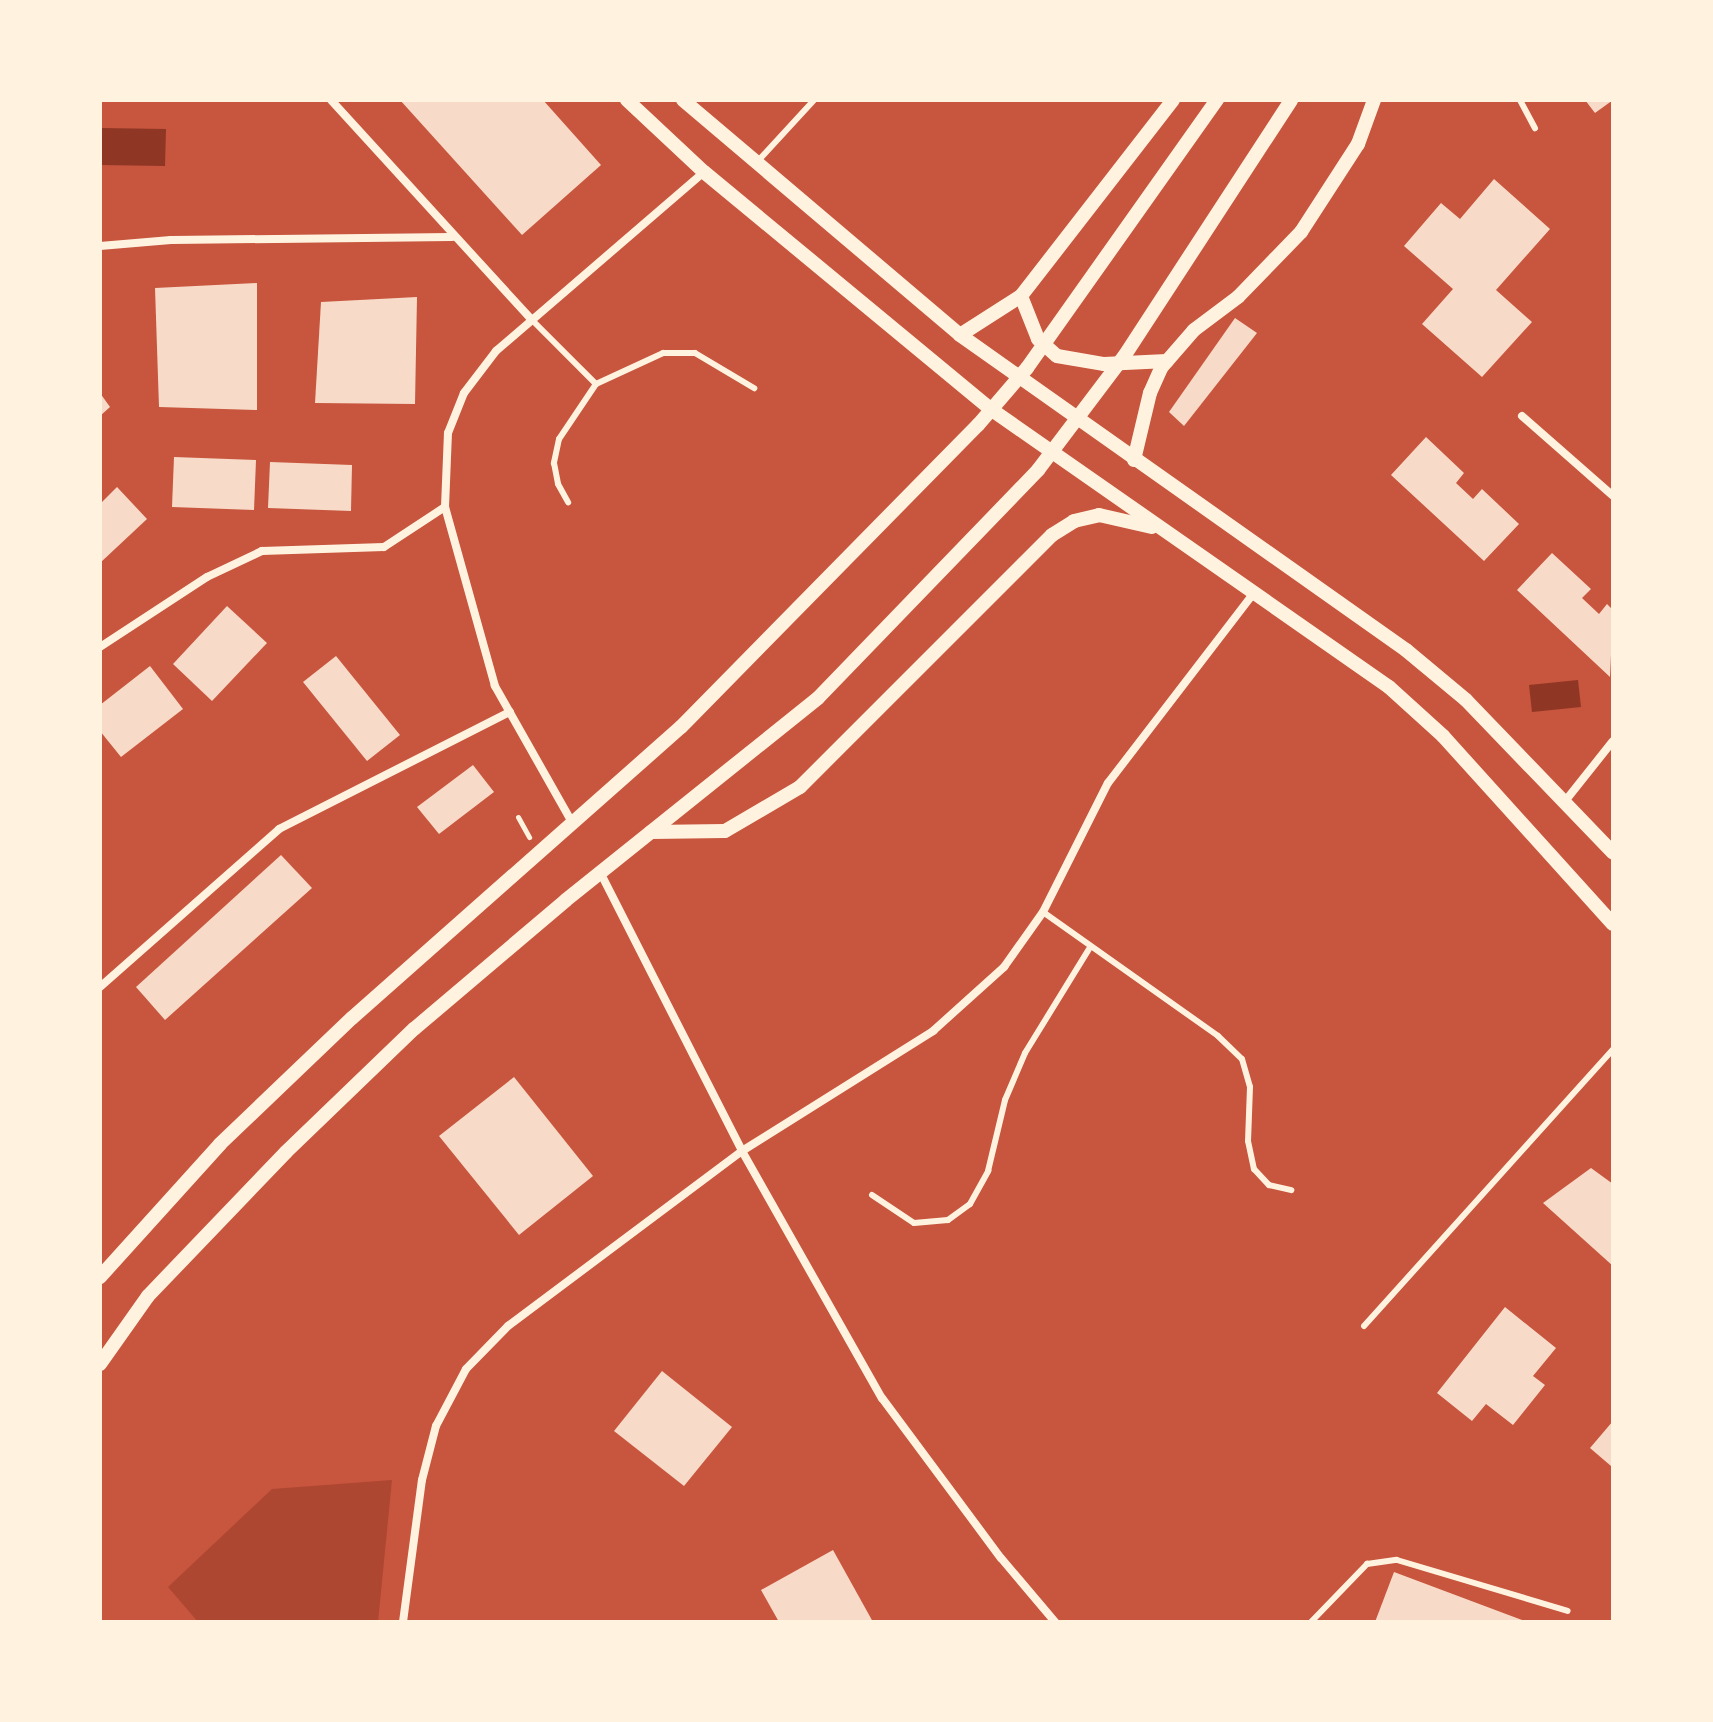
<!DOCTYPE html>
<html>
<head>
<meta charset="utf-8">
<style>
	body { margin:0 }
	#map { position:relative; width:1713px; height:1722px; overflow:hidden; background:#c8553d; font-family:"Asap Condensed",sans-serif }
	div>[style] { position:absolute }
	.green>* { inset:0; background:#ae4732 }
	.water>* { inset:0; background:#8f3625 }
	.building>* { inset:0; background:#f7dbc8 }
	.path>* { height:5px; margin:-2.5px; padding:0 2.5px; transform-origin:2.5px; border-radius:2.5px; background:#fff3e0 }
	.service>* { height:6px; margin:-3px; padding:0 3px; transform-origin:3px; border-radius:3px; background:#fff3e0 }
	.minor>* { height:8px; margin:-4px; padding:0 4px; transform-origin:4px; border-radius:4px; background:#fff3e0 }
	.tertiary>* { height:14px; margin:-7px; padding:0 7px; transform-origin:7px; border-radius:7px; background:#fff3e0 }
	span { translate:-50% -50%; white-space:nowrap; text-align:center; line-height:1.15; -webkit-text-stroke:8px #fff3e0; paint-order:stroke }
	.frame { position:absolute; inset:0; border:102px solid #fff3e0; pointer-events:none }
</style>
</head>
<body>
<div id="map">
	<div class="green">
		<i style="clip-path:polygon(392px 1480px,378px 1622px,198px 1622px,168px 1587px,272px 1489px)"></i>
	</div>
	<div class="water">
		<i style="clip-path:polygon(100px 128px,166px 129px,165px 166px,100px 165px)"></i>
		<i style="clip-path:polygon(1578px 680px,1581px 707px,1532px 712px,1529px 685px)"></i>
	</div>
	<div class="building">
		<i style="clip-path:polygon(400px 100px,543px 100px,601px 165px,522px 235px)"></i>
		<i style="clip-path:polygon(1585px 100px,1613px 100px,1595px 113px)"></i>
		<i style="clip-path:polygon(1494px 179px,1550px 229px,1496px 290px,1532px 322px,1482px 377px,1422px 324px,1453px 289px,1404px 246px,1441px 203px,1460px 219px)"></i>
		<i style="clip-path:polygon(257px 283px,257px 410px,159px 407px,155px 288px)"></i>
		<i style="clip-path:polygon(417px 297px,415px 404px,315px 403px,321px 302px)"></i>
		<i style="clip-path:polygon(1235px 318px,1257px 333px,1184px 426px,1169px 412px)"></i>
		<i style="clip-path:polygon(100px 393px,110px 407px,100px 416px)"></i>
		<i style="clip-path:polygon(1426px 437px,1464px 473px,1456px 483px,1473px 499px,1482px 489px,1519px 524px,1484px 561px,1391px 475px)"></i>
		<i style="clip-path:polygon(174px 457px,256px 460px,254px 510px,172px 507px)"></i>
		<i style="clip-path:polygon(270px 462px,352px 465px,351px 511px,268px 508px)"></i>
		<i style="clip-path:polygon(117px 487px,147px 519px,100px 563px,100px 504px)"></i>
		<i style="clip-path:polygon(1552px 553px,1591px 589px,1582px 598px,1599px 614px,1607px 604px,1613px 610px,1610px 677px,1517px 590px)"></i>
		<i style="clip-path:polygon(227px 606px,267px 643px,212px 701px,173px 664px)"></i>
		<i style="clip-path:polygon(336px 656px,400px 735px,367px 761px,303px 682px)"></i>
		<i style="clip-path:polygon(150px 666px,183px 709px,121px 757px,100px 731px,100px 705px)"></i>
		<i style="clip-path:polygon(473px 765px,494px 792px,439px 834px,417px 807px)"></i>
		<i style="clip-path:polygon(281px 855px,312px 888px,165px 1020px,136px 987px)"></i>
		<i style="clip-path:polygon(514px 1077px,593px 1176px,519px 1235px,439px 1136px)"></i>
		<i style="clip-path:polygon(1591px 1168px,1613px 1184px,1613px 1266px,1543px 1203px)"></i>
		<i style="clip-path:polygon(1505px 1307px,1556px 1348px,1533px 1376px,1545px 1385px,1513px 1425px,1486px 1404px,1472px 1421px,1437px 1393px)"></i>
		<i style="clip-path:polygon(662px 1371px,732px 1427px,684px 1486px,614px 1431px)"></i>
		<i style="clip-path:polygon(1613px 1421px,1613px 1463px,1611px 1466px,1590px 1448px)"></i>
		<i style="clip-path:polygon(833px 1550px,873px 1622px,779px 1622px,761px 1590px)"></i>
		<i style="clip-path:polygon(1394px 1572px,1527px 1622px,1375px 1622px)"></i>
	</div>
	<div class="path">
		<i style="left:518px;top:817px;width:23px;rotate:61deg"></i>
	</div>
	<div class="service">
		<i style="left:1520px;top:100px;width:32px;rotate:62deg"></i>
		<i style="left:757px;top:162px;width:84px;rotate:-47.4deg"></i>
		<i style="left:531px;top:319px;width:92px;rotate:45deg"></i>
		<i style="left:596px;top:384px;width:66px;rotate:123.9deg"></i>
		<i style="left:559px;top:439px;width:25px;rotate:102deg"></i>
		<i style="left:554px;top:463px;width:21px;rotate:79deg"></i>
		<i style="left:558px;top:484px;width:21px;rotate:61deg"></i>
		<i style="left:596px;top:384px;width:74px;rotate:-24.8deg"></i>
		<i style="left:663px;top:353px;width:32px"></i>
		<i style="left:695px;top:353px;width:69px;rotate:30.7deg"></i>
		<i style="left:1043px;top:912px;width:214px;rotate:35.3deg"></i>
		<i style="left:1218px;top:1036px;width:33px;rotate:44deg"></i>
		<i style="left:1242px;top:1059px;width:29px;rotate:74deg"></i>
		<i style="left:1250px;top:1087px;width:54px;rotate:92.1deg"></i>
		<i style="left:1248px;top:1141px;width:29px;rotate:78deg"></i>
		<i style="left:1254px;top:1169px;width:22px;rotate:47deg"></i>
		<i style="left:1269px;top:1185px;width:23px;rotate:13deg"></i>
		<i style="left:872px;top:1195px;width:50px;rotate:33.7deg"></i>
		<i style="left:914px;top:1223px;width:34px;rotate:-5deg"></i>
		<i style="left:948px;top:1220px;width:27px;rotate:-36deg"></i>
		<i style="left:970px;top:1204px;width:38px;rotate:-61deg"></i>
		<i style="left:988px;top:1171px;width:73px;rotate:-76.5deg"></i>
		<i style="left:1005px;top:1100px;width:51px;rotate:-66.9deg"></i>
		<i style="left:1025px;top:1053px;width:122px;rotate:-58.4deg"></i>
		<i style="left:1364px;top:1326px;width:372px;rotate:-48deg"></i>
		<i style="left:1311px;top:1622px;width:81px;rotate:-46deg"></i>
		<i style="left:1367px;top:1564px;width:30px;rotate:-8deg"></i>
		<i style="left:1397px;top:1560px;width:178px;rotate:16.6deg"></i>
	</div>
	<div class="minor">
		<i style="left:331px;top:100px;width:297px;rotate:47.6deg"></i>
		<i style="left:100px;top:246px;width:71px;rotate:-4.8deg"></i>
		<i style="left:171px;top:240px;width:281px;rotate:-0.6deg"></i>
		<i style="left:1522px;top:416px;width:121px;rotate:41.3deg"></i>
		<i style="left:100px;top:647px;width:128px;rotate:-33.2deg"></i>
		<i style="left:207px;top:577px;width:61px;rotate:-25.3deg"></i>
		<i style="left:262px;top:551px;width:122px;rotate:-1.9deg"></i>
		<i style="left:384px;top:547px;width:73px;rotate:-33.3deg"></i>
		<i style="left:1566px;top:800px;width:75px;rotate:-51.5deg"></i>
		<i style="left:573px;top:824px;width:159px;rotate:-119.5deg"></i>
		<i style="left:495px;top:686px;width:186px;rotate:-105.6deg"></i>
		<i style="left:445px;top:507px;width:74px;rotate:-87.7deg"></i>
		<i style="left:448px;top:433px;width:43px;rotate:-68.2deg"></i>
		<i style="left:464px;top:393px;width:53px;rotate:-52.7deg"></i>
		<i style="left:496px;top:351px;width:274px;rotate:-40.7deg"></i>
		<i style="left:600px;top:872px;width:313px;rotate:63deg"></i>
		<i style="left:742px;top:1151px;width:284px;rotate:60.5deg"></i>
		<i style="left:882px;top:1398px;width:199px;rotate:53.4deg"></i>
		<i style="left:1001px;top:1558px;width:84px;rotate:49.8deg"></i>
		<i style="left:100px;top:987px;width:239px;rotate:-41.4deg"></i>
		<i style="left:279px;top:829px;width:259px;rotate:-26.9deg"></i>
		<i style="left:403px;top:1622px;width:143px;rotate:-82.4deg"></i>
		<i style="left:422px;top:1480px;width:56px;rotate:-75.5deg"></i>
		<i style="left:436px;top:1426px;width:64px;rotate:-62.2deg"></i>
		<i style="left:466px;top:1369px;width:60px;rotate:-45.7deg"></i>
		<i style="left:508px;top:1326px;width:292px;rotate:-36.8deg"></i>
		<i style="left:742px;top:1151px;width:226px;rotate:-32.1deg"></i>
		<i style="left:933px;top:1031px;width:96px;rotate:-42deg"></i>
		<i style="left:1004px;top:967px;width:67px;rotate:-54.7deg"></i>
		<i style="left:1043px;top:912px;width:144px;rotate:-63.3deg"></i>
		<i style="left:1108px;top:783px;width:240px;rotate:-52.5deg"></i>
	</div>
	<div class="tertiary">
		<i style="left:627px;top:100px;width:105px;rotate:43.1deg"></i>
		<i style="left:704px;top:172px;width:374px;rotate:39.6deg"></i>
		<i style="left:992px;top:410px;width:484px;rotate:34.9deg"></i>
		<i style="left:1389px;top:687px;width:73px;rotate:42.2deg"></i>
		<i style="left:1443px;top:736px;width:253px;rotate:47.9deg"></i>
		<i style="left:683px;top:100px;width:363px;rotate:40.3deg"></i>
		<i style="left:960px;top:335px;width:546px;rotate:35.23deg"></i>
		<i style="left:1406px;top:650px;width:78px;rotate:39.8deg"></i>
		<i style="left:1466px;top:700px;width:212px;rotate:46.1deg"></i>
		<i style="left:1021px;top:296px;width:46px;rotate:68.4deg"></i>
		<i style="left:1038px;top:339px;width:25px;rotate:42deg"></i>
		<i style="left:1057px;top:356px;width:48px;rotate:9.7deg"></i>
		<i style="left:1104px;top:364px;width:63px;rotate:-2.7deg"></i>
		<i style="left:960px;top:335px;width:72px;rotate:-32.6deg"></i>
		<i style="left:1021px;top:296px;width:248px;rotate:-52.2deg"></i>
		<i style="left:1134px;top:460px;width:69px;rotate:-76.6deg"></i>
		<i style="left:1150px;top:393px;width:27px;rotate:-66deg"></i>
		<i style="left:1161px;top:368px;width:50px;rotate:-49deg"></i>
		<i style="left:1194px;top:330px;width:55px;rotate:-36.9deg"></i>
		<i style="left:1238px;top:297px;width:91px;rotate:-45.9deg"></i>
		<i style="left:1301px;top:232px;width:105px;rotate:-57.1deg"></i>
		<i style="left:1358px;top:144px;width:47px;rotate:-70deg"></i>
		<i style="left:651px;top:832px;width:74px;rotate:-0.8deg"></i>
		<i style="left:725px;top:831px;width:87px;rotate:-30.4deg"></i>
		<i style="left:800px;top:787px;width:356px;rotate:-45deg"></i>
		<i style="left:1052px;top:535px;width:26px;rotate:-32deg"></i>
		<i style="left:1074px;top:521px;width:26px;rotate:-13deg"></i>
		<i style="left:1099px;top:515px;width:54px;rotate:12.8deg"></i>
		<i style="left:100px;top:1277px;width:179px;rotate:-47.9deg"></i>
		<i style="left:220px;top:1144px;width:182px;rotate:-43.7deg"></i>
		<i style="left:352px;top:1018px;width:439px;rotate:-41.5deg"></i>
		<i style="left:681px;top:727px;width:424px;rotate:-45.5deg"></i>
		<i style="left:978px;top:425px;width:75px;rotate:-49.3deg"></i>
		<i style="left:1027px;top:368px;width:329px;rotate:-54.7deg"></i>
		<i style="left:100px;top:1364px;width:83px;rotate:-54.8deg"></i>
		<i style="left:148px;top:1296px;width:199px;rotate:-46.2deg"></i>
		<i style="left:286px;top:1152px;width:178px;rotate:-43.9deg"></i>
		<i style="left:414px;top:1029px;width:199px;rotate:-40.3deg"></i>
		<i style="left:566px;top:900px;width:323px;rotate:-38.7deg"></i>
		<i style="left:818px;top:698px;width:317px;rotate:-46deg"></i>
		<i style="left:1038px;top:470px;width:144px;rotate:-52.9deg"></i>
		<i style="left:1125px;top:355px;width:304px;rotate:-56.9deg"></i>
	</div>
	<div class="frame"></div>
</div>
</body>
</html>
